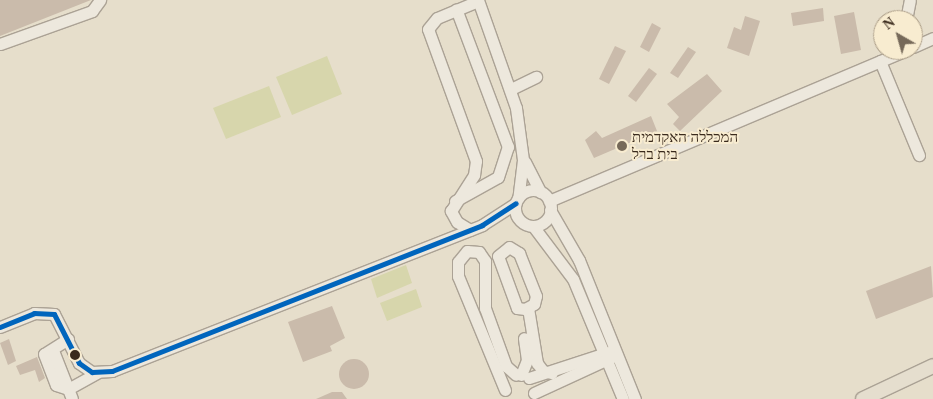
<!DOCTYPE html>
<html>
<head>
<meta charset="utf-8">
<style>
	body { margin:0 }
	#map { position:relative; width:933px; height:399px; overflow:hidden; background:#e6decb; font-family:"Times New Roman","Noto Sans Hebrew",serif }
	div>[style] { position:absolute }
	.green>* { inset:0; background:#d7d6ac }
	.building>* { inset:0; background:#cabbab }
	.round { border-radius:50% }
	.roads { filter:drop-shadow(1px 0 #aba295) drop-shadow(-1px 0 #aba295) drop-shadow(0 1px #aba295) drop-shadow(0 -1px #aba295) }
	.minor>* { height:11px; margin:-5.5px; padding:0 5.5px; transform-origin:5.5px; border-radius:5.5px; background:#ede8dd }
	.minor>.ring { margin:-5.5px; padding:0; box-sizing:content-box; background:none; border:11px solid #ede8dd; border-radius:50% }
	.major>* { height:14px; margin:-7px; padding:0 7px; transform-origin:7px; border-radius:7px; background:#e5dece }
	.bus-1>* { height:5px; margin:-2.5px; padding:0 2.5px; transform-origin:2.5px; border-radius:2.5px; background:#0065bd }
	.dots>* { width:14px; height:14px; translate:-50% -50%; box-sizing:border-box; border:2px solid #f8ecd0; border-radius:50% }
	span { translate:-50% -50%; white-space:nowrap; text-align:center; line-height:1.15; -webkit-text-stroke:4px #f8ecd0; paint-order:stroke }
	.poi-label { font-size:15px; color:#3a2a1c }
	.left { translate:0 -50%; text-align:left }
	.north { position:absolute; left:873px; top:10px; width:50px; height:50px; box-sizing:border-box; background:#f8ecd0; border:1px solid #ac9e88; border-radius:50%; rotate:322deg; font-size:14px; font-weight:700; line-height:20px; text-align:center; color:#3a2a1c }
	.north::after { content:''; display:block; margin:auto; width:18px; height:22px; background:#766959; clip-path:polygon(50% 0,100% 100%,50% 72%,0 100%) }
</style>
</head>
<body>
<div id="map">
	<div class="green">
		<i style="clip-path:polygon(327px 56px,342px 94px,292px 115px,276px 77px)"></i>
		<i style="clip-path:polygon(269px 86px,281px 117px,226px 139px,213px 108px)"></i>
		<i style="clip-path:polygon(406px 265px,412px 283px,377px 298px,371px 279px)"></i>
		<i style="clip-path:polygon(416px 289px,422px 307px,387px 321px,380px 303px)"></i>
	</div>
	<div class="building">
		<i style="clip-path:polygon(0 0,91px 0,0 36px)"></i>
		<i style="clip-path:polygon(823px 8px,824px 21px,793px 26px,791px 13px)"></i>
		<i style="clip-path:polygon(854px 12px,861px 50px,841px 54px,834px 16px)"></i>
		<i style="clip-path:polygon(745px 16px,760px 21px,749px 56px,727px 48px,734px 27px,741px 30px)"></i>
		<i style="clip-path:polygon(652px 23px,661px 28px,649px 52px,640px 47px)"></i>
		<i style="clip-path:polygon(615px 46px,626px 51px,609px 84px,599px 79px)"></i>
		<i style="clip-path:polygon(688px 47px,696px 52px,678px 78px,670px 73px)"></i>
		<i style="clip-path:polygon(649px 68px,657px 74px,636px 102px,628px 96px)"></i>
		<i style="clip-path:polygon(707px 74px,722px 91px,680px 131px,673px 124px,679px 117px,667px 104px)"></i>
		<i style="clip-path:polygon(651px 116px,657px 131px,594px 158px,585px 140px,596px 131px,602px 138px)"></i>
		<i style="clip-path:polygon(931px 266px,933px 297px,876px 319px,866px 291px)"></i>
		<i style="clip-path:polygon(332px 306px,345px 338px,330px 346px,332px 351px,303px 362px,288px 322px)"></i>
		<i style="clip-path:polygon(9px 339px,16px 361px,8px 365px,0 343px)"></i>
		<i style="clip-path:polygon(37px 357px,45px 378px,39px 382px,35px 370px,20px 375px,16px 366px)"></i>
		<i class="round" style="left:339px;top:359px;width:30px;height:30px"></i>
		<i style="clip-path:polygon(332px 392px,342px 392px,347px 399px,316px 399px)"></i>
	</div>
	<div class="roads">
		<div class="minor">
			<i style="left:478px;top:0;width:114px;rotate:70.6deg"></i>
			<i style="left:516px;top:108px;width:52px;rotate:82.3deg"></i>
			<i style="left:523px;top:160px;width:38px;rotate:97deg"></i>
			<i style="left:906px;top:20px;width:20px;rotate:-79deg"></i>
			<i style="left:0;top:44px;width:98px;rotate:-19.7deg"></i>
			<i style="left:92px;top:11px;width:14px;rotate:-54deg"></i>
			<i style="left:913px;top:47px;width:22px;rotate:-24deg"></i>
			<i style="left:880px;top:61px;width:102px;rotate:67.5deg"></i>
			<i style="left:511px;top:89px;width:28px;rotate:-26deg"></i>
			<i style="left:525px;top:162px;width:34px;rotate:63deg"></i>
			<i class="ring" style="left:515px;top:190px;width:25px;height:25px"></i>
			<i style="left:455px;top:201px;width:49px;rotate:-29.2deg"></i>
			<i style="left:498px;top:177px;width:32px;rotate:-72deg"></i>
			<i style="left:508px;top:147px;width:147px;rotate:-110.6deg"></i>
			<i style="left:549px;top:201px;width:388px;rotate:-22.9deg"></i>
			<i style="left:550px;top:210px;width:58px;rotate:59.9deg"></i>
			<i style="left:579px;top:260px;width:150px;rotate:68.1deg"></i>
			<i style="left:533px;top:226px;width:66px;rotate:53deg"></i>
			<i style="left:573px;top:279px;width:130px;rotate:67.4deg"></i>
			<i style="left:470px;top:230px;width:15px;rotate:-148deg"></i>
			<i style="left:457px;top:222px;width:13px;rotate:-119deg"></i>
			<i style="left:451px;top:211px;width:43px;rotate:-57.4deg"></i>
			<i style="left:474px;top:175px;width:14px;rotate:-82deg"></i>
			<i style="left:476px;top:161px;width:140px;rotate:-110deg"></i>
			<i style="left:428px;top:29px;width:14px;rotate:-51deg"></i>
			<i style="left:437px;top:18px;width:44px;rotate:-22.5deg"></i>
			<i style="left:509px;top:247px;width:12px;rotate:31deg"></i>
			<i style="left:519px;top:253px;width:46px;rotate:68.4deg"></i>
			<i style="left:536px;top:296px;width:8px;rotate:104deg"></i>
			<i style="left:534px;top:304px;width:10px;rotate:151deg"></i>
			<i style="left:525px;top:309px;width:8px;rotate:-173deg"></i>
			<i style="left:517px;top:308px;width:55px;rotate:-110.1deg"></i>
			<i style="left:498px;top:256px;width:14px;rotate:-39deg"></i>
			<i style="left:528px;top:308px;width:56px;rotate:80.7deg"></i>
			<i style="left:537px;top:363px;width:10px;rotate:53deg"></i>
			<i style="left:543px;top:371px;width:9px;rotate:13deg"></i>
			<i style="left:0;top:327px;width:37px;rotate:-22deg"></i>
			<i style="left:34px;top:313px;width:20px;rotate:3deg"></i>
			<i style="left:54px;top:314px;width:55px;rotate:63deg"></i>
			<i style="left:79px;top:363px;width:16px;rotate:35deg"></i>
			<i style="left:92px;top:372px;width:20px;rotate:-3deg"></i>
			<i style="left:112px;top:371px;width:398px;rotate:-21.5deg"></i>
			<i style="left:482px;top:225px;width:40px;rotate:-32.9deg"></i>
			<i style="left:68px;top:339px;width:28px;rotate:148deg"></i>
			<i style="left:44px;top:354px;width:33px;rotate:69deg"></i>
			<i style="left:56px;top:385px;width:13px;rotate:18deg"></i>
			<i style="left:68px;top:389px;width:33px;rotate:-29deg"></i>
			<i style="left:54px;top:353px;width:49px;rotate:68.6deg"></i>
			<i style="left:521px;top:375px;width:16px;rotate:-68deg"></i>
			<i style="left:527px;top:360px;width:22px;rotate:-98deg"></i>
			<i style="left:529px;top:378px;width:84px;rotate:-18deg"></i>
			<i style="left:505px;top:390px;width:123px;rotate:-112.4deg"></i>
			<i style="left:458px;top:276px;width:14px;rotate:-90deg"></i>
			<i style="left:458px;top:262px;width:14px;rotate:-51deg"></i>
			<i style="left:467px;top:251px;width:12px;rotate:5deg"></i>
			<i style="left:479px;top:252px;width:11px;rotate:56deg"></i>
			<i style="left:485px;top:261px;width:47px;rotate:90deg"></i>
			<i style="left:485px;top:308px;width:62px;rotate:70.1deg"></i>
			<i style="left:506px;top:366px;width:13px;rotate:42deg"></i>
			<i style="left:534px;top:393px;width:86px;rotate:-24.8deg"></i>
		</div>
		<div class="major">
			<i style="left:863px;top:399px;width:77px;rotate:-25.2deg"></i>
		</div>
	</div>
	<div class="bus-1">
		<i style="left:0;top:327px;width:37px;rotate:-22deg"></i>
		<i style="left:34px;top:313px;width:20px;rotate:3deg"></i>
		<i style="left:54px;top:314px;width:55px;rotate:63deg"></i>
		<i style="left:79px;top:363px;width:16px;rotate:35deg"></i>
		<i style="left:92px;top:372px;width:20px;rotate:-3deg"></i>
		<i style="left:112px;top:371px;width:398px;rotate:-21.5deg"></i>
		<i style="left:482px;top:225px;width:40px;rotate:-32.9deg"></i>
	</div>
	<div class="dots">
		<i style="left:622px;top:146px;background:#766959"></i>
		<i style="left:75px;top:355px;background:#3a2a1c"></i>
	</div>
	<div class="poi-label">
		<span class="left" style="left:632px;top:146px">המכללה האקדמית<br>בית ברל</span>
	</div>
	<div class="north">N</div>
</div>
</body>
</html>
